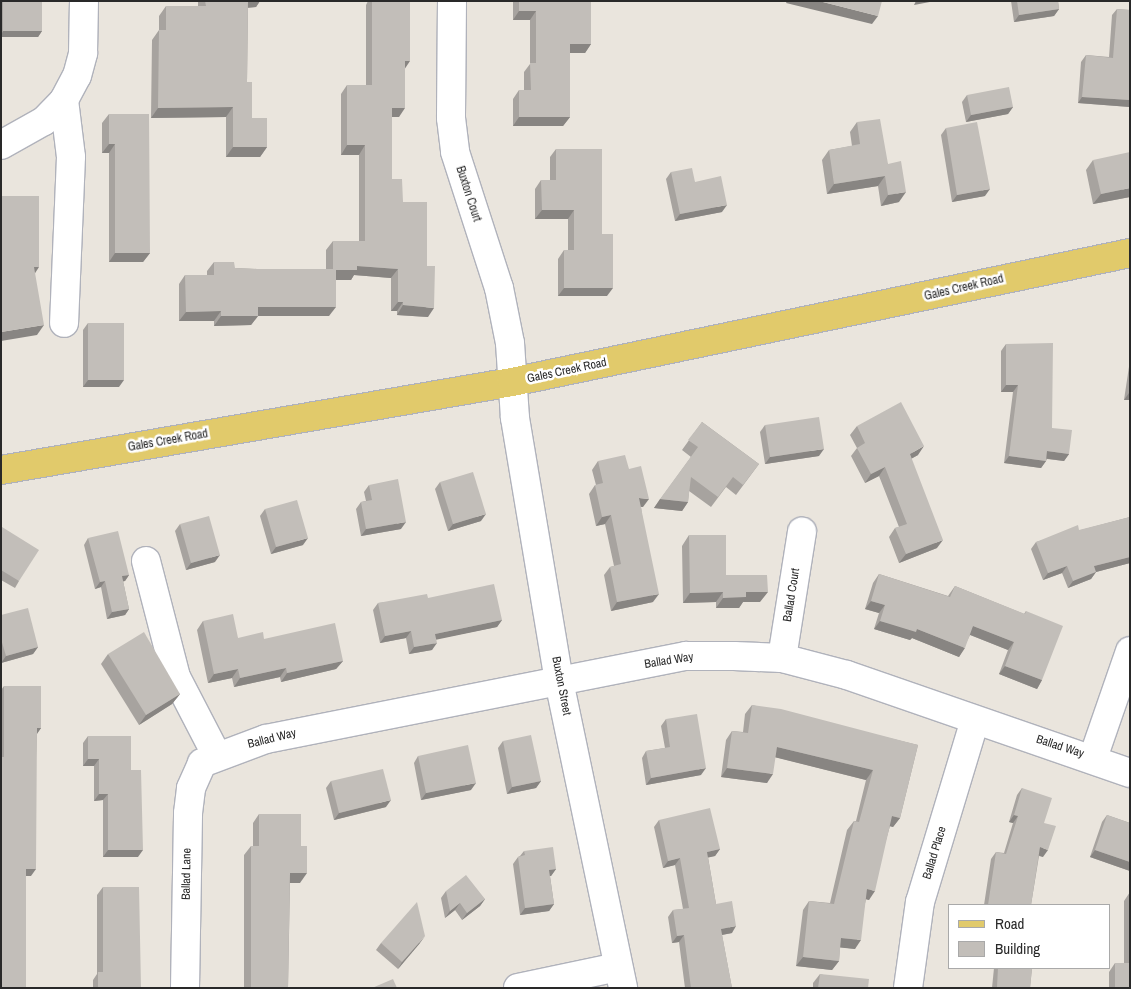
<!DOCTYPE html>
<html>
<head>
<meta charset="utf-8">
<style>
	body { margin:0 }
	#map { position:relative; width:1131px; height:989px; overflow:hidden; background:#eae5dd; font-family:"Archivo Narrow",sans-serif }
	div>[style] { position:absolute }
	.roads { filter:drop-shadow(1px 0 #b0b2bb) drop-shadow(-1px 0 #b0b2bb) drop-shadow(0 1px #b0b2bb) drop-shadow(0 -1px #b0b2bb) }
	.minor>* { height:28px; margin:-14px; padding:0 14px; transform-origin:14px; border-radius:14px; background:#fff }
	.major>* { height:28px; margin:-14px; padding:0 14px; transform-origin:14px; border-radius:14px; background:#e1ca6b }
	.wall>* { inset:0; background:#a7a39f }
	.shaded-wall>* { inset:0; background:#888582 }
	.building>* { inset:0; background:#c2beb9 }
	span { translate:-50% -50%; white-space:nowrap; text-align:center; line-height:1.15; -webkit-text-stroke:5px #fff; paint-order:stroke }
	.street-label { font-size:12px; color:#292929 }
	.frame { position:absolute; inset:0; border:2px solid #292929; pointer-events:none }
	.legend { position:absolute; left:948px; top:904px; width:162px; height:65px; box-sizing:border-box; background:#fff; border:1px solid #a9a9a9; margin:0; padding:6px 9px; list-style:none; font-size:15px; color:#292929 }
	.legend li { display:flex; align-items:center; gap:10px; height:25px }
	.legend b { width:25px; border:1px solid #a9a9a9 }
</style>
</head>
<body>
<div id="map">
	<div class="roads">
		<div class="minor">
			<i style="left:452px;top:1px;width:117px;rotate:90.5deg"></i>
			<i style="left:451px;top:118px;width:34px;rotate:83deg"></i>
			<i style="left:455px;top:152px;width:143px;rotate:72.1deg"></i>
			<i style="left:499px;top:288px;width:56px;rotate:78.7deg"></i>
			<i style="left:510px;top:343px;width:75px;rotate:86.2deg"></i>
			<i style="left:515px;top:418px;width:267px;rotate:80.5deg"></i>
			<i style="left:559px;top:681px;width:314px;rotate:78.2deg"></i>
			<i style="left:64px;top:100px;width:57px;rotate:83deg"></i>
			<i style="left:71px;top:157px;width:166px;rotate:92.4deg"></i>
			<i style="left:1px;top:145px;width:49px;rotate:-29.2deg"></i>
			<i style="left:44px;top:121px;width:29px;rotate:-46deg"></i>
			<i style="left:64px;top:100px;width:27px;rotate:-62deg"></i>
			<i style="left:77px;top:76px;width:24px;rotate:-75deg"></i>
			<i style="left:83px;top:53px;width:52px;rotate:-88.9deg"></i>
			<i style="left:146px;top:561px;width:120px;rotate:75.5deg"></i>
			<i style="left:176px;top:677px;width:89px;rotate:62.6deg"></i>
			<i style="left:782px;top:658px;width:128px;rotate:-81deg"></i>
			<i style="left:1093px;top:758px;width:113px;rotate:-70.9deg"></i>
			<i style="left:185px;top:988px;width:175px;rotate:-89deg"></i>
			<i style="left:188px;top:813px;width:25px;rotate:-83deg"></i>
			<i style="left:191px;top:788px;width:27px;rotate:-66deg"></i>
			<i style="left:202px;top:763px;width:68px;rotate:-20.6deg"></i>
			<i style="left:266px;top:739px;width:428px;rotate:-11.2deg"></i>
			<i style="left:686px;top:656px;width:48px"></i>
			<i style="left:734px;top:656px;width:48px;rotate:2.4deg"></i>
			<i style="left:782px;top:658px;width:67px;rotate:14.7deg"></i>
			<i style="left:847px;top:675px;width:299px;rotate:19.1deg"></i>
			<i style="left:518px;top:988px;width:102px;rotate:-11.9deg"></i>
			<i style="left:908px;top:988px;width:87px;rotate:-82.1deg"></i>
			<i style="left:920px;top:902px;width:190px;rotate:-73.2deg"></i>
		</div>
		<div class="major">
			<i style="left:1px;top:470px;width:519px;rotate:-9.77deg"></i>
			<i style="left:512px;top:382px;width:631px;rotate:-11.79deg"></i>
		</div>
	</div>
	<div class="wall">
		<i style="clip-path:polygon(1px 1px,42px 1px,42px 31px,38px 37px,1px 37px)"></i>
		<i style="clip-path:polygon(198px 1px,260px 1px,256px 7px,248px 8px,247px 82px,252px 118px,267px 147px,260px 157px,226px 157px,226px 117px,151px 118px,152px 40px,159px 30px,159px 16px,166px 6px,198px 6px)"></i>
		<i style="clip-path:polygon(368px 1px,410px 1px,405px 68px,399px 117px,392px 117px,392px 179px,403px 202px,428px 317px,397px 315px,397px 311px,391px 311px,391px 278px,354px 275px,351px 280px,336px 280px,329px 316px,258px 316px,251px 325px,214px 326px,214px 321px,179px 321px,179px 284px,185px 275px,207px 275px,207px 271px,214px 262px,235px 268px,257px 269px,326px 269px,326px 250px,333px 241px,359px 241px,359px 155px,341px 155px,341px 94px,347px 85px,366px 85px,366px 5px)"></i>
		<i style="clip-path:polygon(513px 1px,591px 1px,591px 44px,585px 53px,570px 53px,570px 117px,563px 126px,513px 126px,513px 99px,519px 90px,524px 90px,524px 72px,530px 64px,530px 20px,513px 20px)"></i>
		<i style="clip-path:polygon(1011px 1px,1058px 1px,1059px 9px,1054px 16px,1014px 22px)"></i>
		<i style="clip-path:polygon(1117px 9px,1130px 10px,1130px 107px,1078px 103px,1081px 62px,1086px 55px,1109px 57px,1112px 15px)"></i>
		<i style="clip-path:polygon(967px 95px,1013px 107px,1008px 114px,966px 122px,962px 102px)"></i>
		<i style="clip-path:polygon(109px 114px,150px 253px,143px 262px,109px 262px,109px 153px,102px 153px,102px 123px)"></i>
		<i style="clip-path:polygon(857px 122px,888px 164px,899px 202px,881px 206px,878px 186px,827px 194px,822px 160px,829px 150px,852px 146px,850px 132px)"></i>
		<i style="clip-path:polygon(946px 128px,985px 196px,952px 202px,941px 135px)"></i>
		<i style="clip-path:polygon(556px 149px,602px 234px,607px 296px,558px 296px,558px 259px,564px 250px,568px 250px,568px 219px,535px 219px,535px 189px,541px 180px,550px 180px,550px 157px)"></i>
		<i style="clip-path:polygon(1093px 160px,1130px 197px,1093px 204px,1086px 170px)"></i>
		<i style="clip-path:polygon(671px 172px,695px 182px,722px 212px,675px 221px,666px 179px)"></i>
		<i style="clip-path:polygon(88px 323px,119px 387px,83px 387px,83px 330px)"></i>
		<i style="clip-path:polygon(1006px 344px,1052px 428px,1069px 454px,1064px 461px,1047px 459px,1046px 461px,1041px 468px,1004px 463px,1013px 392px,1001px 392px,1001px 351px)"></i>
		<i style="clip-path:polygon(1130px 360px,1130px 400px,1124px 400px)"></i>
		<i style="clip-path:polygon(702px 422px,759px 464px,736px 495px,726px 487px,711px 507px,689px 491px,688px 502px,682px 511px,654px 508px,691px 457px,682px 450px)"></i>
		<i style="clip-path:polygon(765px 425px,819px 456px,765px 464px,760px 432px)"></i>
		<i style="clip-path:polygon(857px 426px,918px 455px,911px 459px,937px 548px,899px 563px,889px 537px,895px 528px,899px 527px,879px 476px,865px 483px,851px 456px,857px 448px,850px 435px)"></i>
		<i style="clip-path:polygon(598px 461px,629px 469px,643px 507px,641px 507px,653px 602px,611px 611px,604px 575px,610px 567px,614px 566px,605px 524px,596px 526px,589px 494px,595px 485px,596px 485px,592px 470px)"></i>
		<i style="clip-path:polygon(440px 482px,481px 521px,448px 531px,435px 489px)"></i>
		<i style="clip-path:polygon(369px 485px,401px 529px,361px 536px,356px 509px,361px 502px,366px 501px,364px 492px)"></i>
		<i style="clip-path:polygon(265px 509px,303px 545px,271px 554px,260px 516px)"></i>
		<i style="clip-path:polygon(1130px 517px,1130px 563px,1096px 572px,1091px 579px,1068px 588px,1062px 573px,1043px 580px,1031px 549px,1036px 542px)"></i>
		<i style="clip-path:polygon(180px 524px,215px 562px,186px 570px,175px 531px)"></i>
		<i style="clip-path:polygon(1px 529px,19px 581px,15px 588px,1px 580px)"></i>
		<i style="clip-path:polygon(689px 535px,726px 575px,760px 602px,743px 602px,739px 608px,716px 608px,716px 602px,683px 603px,682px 546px)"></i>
		<i style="clip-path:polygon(88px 538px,129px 575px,125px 581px,123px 581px,129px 609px,125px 615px,107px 619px,101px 587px,95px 589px,84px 545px)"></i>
		<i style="clip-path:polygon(879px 574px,948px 596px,955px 586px,1024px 614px,1026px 611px,1042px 680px,1037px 689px,999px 674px,1008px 650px,970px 635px,959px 657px,912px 638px,910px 640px,874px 629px,879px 613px,865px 609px,873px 583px)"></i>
		<i style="clip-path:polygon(428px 598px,502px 620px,497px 627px,436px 639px,432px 650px,409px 654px,406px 638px,380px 643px,373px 610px,378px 603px)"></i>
		<i style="clip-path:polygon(1px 615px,38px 647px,33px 654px,1px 663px)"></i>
		<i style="clip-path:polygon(203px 621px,238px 638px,264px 639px,343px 661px,336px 669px,281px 682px,280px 677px,234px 687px,232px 678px,208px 683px,197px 630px)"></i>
		<i style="clip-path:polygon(108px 654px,180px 694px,172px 704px,139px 725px,101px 664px)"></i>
		<i style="clip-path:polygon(4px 686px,41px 728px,37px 734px,31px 876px,26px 876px,1px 988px,1px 690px)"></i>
		<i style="clip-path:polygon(752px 705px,918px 745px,900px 818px,893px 827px,890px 826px,869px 900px,866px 899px,855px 949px,840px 947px,839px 961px,832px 970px,796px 966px,803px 910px,809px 901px,830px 903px,847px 830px,854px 821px,856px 821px,866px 780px,775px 757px,767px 783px,721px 777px,726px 740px,732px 731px,743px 732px,745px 714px)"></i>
		<i style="clip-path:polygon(666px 719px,701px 775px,646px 785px,642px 758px,646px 751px,665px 748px,661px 726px)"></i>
		<i style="clip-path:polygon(88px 736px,131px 770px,138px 857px,103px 857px,103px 800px,94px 801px,94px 766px,83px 766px,83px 743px)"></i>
		<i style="clip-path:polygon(503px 741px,541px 781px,536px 788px,507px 794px,498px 748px)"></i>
		<i style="clip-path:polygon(418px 756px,471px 790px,421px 800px,414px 763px)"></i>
		<i style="clip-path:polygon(331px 781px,386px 807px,334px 820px,326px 788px)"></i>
		<i style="clip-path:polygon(1022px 788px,1044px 823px,1043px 857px,1039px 856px,1031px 905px,984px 905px,991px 859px,996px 852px,1004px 853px,1013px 823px,1009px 822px,1017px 795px)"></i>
		<i style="clip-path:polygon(259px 814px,300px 883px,290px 883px,288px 988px,244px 988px,244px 855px,251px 846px,253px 846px,253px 823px)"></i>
		<i style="clip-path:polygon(1107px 815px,1130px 823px,1130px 871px,1090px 857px,1102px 822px)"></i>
		<i style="clip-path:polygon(659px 820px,720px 849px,715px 856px,708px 857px,716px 904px,732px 933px,722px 935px,732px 988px,685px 988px,679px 942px,672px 943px,668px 917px,673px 910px,683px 909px,675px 865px,663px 868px,654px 827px)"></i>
		<i style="clip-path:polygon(524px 851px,556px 869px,551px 876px,550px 876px,554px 904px,549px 911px,520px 915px,513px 864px,518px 857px,520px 856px)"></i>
		<i style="clip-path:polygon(103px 887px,141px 988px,93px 988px,93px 980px,97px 974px,97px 895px)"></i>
		<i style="clip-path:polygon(446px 891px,485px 899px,480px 906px,462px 920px,455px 910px,445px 918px,441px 898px)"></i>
		<i style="clip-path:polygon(1130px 892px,1130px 988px,1109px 988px,1109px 972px,1115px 963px,1124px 963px,1124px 901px)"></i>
		<i style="clip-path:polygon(381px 943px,420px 943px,398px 969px,376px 950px)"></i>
		<i style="clip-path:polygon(994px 968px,1032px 968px,1030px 988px,992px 988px)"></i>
		<i style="clip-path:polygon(820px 974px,868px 988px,813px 988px,813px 983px)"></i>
	</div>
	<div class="shaded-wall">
		<i style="clip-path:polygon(246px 1px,260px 1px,256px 7px,241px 8px)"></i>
		<i style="clip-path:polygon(787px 1px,819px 1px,878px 16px,872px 24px,786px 3px)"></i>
		<i style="clip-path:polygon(916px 1px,935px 1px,914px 5px)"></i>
		<i style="clip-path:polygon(1059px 9px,1054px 16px,1014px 22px,1019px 15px)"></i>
		<i style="clip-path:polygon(519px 11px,536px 11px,530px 20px,513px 20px)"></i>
		<i style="clip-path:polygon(3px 31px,42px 31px,38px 37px,1px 37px,1px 35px)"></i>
		<i style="clip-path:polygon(570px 44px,591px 44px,585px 53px,563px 53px)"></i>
		<i style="clip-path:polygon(405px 61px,410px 61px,404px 70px)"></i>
		<i style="clip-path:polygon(1082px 97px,1130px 100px,1130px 107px,1078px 103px)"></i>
		<i style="clip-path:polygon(233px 107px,226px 117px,151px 118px,158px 108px)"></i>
		<i style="clip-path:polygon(1013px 107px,1008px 114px,966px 122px,971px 115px)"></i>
		<i style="clip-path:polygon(392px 108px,405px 108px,399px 117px,385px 117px)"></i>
		<i style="clip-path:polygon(519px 117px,570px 117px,563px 126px,513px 126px)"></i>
		<i style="clip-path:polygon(109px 144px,115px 144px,109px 153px,102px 153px)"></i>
		<i style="clip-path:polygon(347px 145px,365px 145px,359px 155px,341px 155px)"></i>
		<i style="clip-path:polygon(233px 147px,267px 147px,260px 157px,226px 157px)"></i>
		<i style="clip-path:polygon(885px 176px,878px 186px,827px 194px,834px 184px)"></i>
		<i style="clip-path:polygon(1130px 188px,1130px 197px,1093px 204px,1101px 194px)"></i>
		<i style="clip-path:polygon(990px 189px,985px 196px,952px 202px,957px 195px)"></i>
		<i style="clip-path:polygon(906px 192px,899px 202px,881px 206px,888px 195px)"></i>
		<i style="clip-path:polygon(727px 205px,722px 212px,675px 221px,680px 214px)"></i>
		<i style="clip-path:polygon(542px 210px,574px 210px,568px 219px,535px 219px)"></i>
		<i style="clip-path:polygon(115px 253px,150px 253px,143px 262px,109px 262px)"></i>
		<i style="clip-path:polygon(357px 266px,398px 269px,391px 278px,354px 275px,351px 280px,329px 280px,336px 270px)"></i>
		<i style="clip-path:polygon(34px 267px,39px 267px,32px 278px)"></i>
		<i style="clip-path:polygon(564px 288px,613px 288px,607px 296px,558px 296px)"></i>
		<i style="clip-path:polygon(398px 302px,403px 302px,397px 311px,391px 311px)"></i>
		<i style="clip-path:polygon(403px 305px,434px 308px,428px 317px,397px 315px)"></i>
		<i style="clip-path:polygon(258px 307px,336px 307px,329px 316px,251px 316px)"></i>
		<i style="clip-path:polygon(221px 311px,214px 321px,179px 321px,186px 312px)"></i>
		<i style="clip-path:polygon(221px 316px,258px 316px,251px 325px,214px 326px)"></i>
		<i style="clip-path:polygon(44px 325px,37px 335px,1px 341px,1px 332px)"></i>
		<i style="clip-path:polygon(88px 380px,124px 380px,119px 387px,83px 387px)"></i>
		<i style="clip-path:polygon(1006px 385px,1018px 385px,1013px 392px,1001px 392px)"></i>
		<i style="clip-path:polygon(1129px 393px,1130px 400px,1124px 400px)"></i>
		<i style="clip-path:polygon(924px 446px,918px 455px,903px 463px,910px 454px)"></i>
		<i style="clip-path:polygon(824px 449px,819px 456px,765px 464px,770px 457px)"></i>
		<i style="clip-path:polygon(1047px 451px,1069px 454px,1064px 461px,1042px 458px)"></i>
		<i style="clip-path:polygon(1009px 456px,1046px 461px,1041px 468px,1004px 463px)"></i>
		<i style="clip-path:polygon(885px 467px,879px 476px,865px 483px,871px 474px)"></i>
		<i style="clip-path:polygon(639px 498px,649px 499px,643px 507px,633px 506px)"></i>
		<i style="clip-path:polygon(660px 499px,688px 502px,682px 511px,654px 508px)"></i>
		<i style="clip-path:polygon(486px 514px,481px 521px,448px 531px,453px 524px)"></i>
		<i style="clip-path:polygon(611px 515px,605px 524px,596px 526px,602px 517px)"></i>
		<i style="clip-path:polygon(406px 522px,401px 529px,361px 536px,366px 529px)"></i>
		<i style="clip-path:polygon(308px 538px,303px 545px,271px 554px,276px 547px)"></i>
		<i style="clip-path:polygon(943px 540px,937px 548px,899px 563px,906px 554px)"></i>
		<i style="clip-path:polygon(220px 555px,215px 562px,186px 570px,191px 563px)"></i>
		<i style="clip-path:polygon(1130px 557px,1130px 563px,1096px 572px,1091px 579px,1068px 588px,1073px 581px,1094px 566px)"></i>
		<i style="clip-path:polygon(1067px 566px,1062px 573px,1043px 580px,1048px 573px)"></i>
		<i style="clip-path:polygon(129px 575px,125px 581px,118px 583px,122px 576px)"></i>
		<i style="clip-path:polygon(105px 581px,101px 587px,95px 589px,100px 582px)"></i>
		<i style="clip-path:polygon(723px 592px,716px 602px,683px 603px,690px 593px)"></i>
		<i style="clip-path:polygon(746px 592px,768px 592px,760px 602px,743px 602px,739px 608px,716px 608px,723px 598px)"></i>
		<i style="clip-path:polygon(659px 594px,653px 602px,611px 611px,617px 602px)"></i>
		<i style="clip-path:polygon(871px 601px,885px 605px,879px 613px,865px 609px)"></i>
		<i style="clip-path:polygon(129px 609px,125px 615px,107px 619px,112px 612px)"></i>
		<i style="clip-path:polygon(502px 620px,497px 627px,430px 641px,435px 634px)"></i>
		<i style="clip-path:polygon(880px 621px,917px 629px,965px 648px,959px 657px,912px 638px,910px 640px,874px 629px)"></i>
		<i style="clip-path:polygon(973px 626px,1014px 642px,1008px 650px,968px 634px)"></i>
		<i style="clip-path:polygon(411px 631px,406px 638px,380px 643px,385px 636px)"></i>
		<i style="clip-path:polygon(437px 643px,432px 650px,409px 654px,414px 647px)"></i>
		<i style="clip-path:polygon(38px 647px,33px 654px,1px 663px,6px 656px)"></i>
		<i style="clip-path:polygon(343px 661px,336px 669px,281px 682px,287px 673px)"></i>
		<i style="clip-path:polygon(1005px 666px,1042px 680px,1037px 689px,999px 674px)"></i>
		<i style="clip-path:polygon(286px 668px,280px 677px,234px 687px,240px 678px)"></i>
		<i style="clip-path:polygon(238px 669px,232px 678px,208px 683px,214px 674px)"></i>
		<i style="clip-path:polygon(180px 694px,172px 704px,139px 725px,146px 715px)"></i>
		<i style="clip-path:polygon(37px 728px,41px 728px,36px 735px)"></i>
		<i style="clip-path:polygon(777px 747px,873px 770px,866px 780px,770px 756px)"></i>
		<i style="clip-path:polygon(88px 759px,99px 759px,94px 766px,83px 766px)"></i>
		<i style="clip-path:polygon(706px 768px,701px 775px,646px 785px,651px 778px)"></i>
		<i style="clip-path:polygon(727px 768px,773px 774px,767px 783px,721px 777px)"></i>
		<i style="clip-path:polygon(541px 781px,536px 788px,507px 794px,512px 787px)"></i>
		<i style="clip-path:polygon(476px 783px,471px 790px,421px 800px,426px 793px)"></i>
		<i style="clip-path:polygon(99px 794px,108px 794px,103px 800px,94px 801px)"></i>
		<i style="clip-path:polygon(391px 800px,386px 807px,334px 820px,339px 813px)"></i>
		<i style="clip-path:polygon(1014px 815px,1018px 816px,1013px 823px,1009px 822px)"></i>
		<i style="clip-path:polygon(892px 816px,900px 818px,893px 827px,885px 825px)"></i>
		<i style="clip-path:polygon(1040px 847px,1048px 850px,1043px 857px,1035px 854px)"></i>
		<i style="clip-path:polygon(720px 849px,715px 856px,702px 859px,707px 852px)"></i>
		<i style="clip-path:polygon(108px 850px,143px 850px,138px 857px,103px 857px)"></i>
		<i style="clip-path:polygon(1095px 850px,1130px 862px,1130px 871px,1090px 857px)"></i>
		<i style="clip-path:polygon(680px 858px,675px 865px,663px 868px,668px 861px)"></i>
		<i style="clip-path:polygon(26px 869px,36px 869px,31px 876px,22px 876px)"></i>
		<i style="clip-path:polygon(556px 869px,551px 876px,544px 877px,549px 870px)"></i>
		<i style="clip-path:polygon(290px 873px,307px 873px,300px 883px,284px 883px)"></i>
		<i style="clip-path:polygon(867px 889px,875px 891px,869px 900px,861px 898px)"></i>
		<i style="clip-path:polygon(485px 899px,480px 906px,462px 920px,467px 913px)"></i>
		<i style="clip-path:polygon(460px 903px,455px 910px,445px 918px,450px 911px)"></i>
		<i style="clip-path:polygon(554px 904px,549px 911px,520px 915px,525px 908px)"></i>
		<i style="clip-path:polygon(736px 926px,732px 933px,716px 936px,721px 929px)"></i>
		<i style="clip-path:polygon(684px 935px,679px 942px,672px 943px,677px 936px)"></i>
		<i style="clip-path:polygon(425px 936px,420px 943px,398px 969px,402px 962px)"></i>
		<i style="clip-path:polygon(841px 938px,861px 940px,855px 949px,835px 947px)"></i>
		<i style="clip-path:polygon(803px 957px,839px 961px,832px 970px,796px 966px)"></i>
	</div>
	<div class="building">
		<i style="clip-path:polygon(3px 1px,42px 1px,42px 31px,3px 31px)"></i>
		<i style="clip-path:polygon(205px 1px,248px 1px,247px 82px,252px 82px,252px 118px,267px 118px,267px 147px,233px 147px,233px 107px,158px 108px,159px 30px,166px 30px,166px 6px,206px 6px)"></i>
		<i style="clip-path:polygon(372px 1px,410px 1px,410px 61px,405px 61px,405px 108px,392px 108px,392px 179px,402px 179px,403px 202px,427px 202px,427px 266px,435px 266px,434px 308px,403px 305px,403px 302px,398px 302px,398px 269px,357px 266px,357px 270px,336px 270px,336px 307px,258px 307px,258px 316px,221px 316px,221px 311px,186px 312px,185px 275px,214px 275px,214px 262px,234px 262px,235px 268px,257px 269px,333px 269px,333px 241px,365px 241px,365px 145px,347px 145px,347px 85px,372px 85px)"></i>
		<i style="clip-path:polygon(519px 1px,591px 1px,591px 44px,570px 44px,570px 117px,519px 117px,519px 90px,531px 90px,530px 63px,536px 63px,536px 11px,519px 11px)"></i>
		<i style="clip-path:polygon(819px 1px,882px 1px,878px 16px)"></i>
		<i style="clip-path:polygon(1017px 1px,1058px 1px,1059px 9px,1019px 15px)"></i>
		<i style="clip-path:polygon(1117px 9px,1130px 10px,1130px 100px,1082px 97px,1086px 55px,1113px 58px)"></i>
		<i style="clip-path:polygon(1009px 87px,1013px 107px,971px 115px,967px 95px)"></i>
		<i style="clip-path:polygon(109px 114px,149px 114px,150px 253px,115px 253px,115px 144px,109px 144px)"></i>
		<i style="clip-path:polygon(880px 119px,888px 164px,901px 161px,906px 192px,888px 195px,885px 176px,834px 184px,829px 150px,860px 144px,857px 122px)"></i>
		<i style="clip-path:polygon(977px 122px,990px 189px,957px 195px,946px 128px)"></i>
		<i style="clip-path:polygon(556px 149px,602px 149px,602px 234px,613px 234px,613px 288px,564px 288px,564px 250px,574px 250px,574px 210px,542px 210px,541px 180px,556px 180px)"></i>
		<i style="clip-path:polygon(1130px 152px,1130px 188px,1101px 194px,1093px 160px)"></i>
		<i style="clip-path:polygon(692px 168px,695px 182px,721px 176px,727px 205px,680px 214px,671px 172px)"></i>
		<i style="clip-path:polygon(1px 196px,39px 196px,39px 267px,34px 267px,44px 325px,1px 332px)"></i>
		<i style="clip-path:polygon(88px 323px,124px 323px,124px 380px,88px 380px)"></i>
		<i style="clip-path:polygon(1053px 343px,1052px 428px,1072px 430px,1069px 454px,1047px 451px,1046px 461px,1009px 456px,1018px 385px,1006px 385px,1006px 344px)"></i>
		<i style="clip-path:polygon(901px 402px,924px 446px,910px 454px,943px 540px,906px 554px,895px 528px,907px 524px,885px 467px,871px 474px,857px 448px,865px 443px,857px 426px)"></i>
		<i style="clip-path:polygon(819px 417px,824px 449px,770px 457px,765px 425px)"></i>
		<i style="clip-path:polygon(702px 422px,759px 464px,743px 485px,733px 477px,718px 497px,691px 477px,688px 502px,660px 499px,698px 447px,688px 440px)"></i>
		<i style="clip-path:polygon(625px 455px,629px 469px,641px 466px,649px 499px,639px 498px,659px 594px,617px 602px,610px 567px,621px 564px,611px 515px,602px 517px,595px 485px,603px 483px,598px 461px)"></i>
		<i style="clip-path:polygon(473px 472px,486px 514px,453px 524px,440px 482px)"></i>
		<i style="clip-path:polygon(398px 479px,406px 522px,366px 529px,361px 502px,372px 500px,369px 485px)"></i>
		<i style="clip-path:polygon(297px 500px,308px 538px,276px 547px,265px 509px)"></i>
		<i style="clip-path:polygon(209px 516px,220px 555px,191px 563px,180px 524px)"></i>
		<i style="clip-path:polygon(1130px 517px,1130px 557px,1094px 566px,1096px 572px,1073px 581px,1067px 566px,1048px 573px,1036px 542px,1078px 525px,1079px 530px)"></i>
		<i style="clip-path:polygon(2px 527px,39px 550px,19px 581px,1px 570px,1px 529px)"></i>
		<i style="clip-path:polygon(118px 531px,129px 575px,122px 576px,129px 609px,112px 612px,105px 581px,100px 582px,88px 538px)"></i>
		<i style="clip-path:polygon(689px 535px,726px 535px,726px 575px,767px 575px,768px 592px,746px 592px,746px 597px,723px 598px,723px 592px,690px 593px)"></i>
		<i style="clip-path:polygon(879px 574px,950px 597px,955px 586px,1025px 614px,1026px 611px,1063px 626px,1042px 680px,1005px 666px,1014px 642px,973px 626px,965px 648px,917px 629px,916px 632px,880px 621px,885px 605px,871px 601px)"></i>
		<i style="clip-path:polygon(494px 584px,502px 620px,435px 634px,437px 643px,414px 647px,411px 631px,385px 636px,378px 603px,427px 594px,428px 598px)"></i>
		<i style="clip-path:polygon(28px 608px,38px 647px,6px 656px,1px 639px,1px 615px)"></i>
		<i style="clip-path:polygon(233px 614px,238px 638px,263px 632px,264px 639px,335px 623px,343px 661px,287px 673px,286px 668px,240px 678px,238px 669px,214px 674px,203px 621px)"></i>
		<i style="clip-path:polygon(144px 632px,180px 694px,146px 715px,108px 654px)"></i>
		<i style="clip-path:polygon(4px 686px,41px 686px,41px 728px,37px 728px,36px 869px,26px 869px,26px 988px,1px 988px,1px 757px,4px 757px)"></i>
		<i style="clip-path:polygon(752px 705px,781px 709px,918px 745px,900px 818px,892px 816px,875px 891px,867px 889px,861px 940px,841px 938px,839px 961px,803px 957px,809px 901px,834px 904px,854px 821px,859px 822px,873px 770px,777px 747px,773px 774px,727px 768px,732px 731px,748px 733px)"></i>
		<i style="clip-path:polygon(697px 714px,706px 768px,651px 778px,646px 751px,670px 747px,666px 719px)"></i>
		<i style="clip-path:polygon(531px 735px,541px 781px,512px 787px,503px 741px)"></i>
		<i style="clip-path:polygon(88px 736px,131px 736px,131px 770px,141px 770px,143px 850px,108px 850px,108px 794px,99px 794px,99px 759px,88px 759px)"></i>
		<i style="clip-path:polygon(468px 745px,476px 783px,426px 793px,418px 756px)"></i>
		<i style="clip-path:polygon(383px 769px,391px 800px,339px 813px,331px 781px)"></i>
		<i style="clip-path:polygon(1022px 788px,1052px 798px,1044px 823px,1056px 826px,1048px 850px,1040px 847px,1031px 905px,988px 905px,996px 852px,1006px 854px,1018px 816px,1014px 815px)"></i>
		<i style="clip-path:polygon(710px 808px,720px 849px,707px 852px,716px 904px,732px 901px,736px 926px,721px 929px,732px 988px,691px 988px,684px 935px,677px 936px,673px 910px,689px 908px,680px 858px,668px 861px,659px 820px)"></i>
		<i style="clip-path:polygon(259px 814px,301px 814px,301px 846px,307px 846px,307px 873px,290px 873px,288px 988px,251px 988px,251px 846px,259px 846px)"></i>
		<i style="clip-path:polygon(1107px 815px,1130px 823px,1130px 862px,1095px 850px)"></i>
		<i style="clip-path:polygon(553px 847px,556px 869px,549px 870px,554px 904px,525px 908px,518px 857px,525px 855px,524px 851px)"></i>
		<i style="clip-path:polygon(466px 875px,485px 899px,467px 913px,460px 903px,450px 911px,446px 891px)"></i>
		<i style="clip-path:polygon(103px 887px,139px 887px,141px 988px,98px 988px,98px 972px,103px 972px)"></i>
		<i style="clip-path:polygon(417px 902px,425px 936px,402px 962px,381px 943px)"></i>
		<i style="clip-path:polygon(1115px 963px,1130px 963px,1130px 988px,1115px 988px)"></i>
		<i style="clip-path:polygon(998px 968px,1032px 968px,1030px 988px,997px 987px)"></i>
		<i style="clip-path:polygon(820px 974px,869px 979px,868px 988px,818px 988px)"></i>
		<i style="clip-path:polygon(393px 979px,397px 988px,372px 988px)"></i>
	</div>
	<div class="street-label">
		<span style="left:468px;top:194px;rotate:72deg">Buxton Court</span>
		<span style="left:964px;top:288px;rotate:-13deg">Gales Creek Road</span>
		<span style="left:567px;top:371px;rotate:-12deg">Gales Creek Road</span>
		<span style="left:168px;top:441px;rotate:-10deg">Gales Creek Road</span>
		<span style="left:792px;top:595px;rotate:-81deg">Ballad Court</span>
		<span style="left:669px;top:661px;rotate:-9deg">Ballad Way</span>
		<span style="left:561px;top:686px;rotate:79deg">Buxton Street</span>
		<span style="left:272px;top:739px;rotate:-14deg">Ballad Way</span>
		<span style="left:1060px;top:747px;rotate:18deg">Ballad Way</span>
		<span style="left:935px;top:853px;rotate:-73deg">Ballad Place</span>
		<span style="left:187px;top:874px;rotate:-89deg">Ballad Lane</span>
	</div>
	<div class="frame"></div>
	<ul class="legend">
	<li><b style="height:6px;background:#e1ca6b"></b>Road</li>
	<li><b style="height:14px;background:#c2beb9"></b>Building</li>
	</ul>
</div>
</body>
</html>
